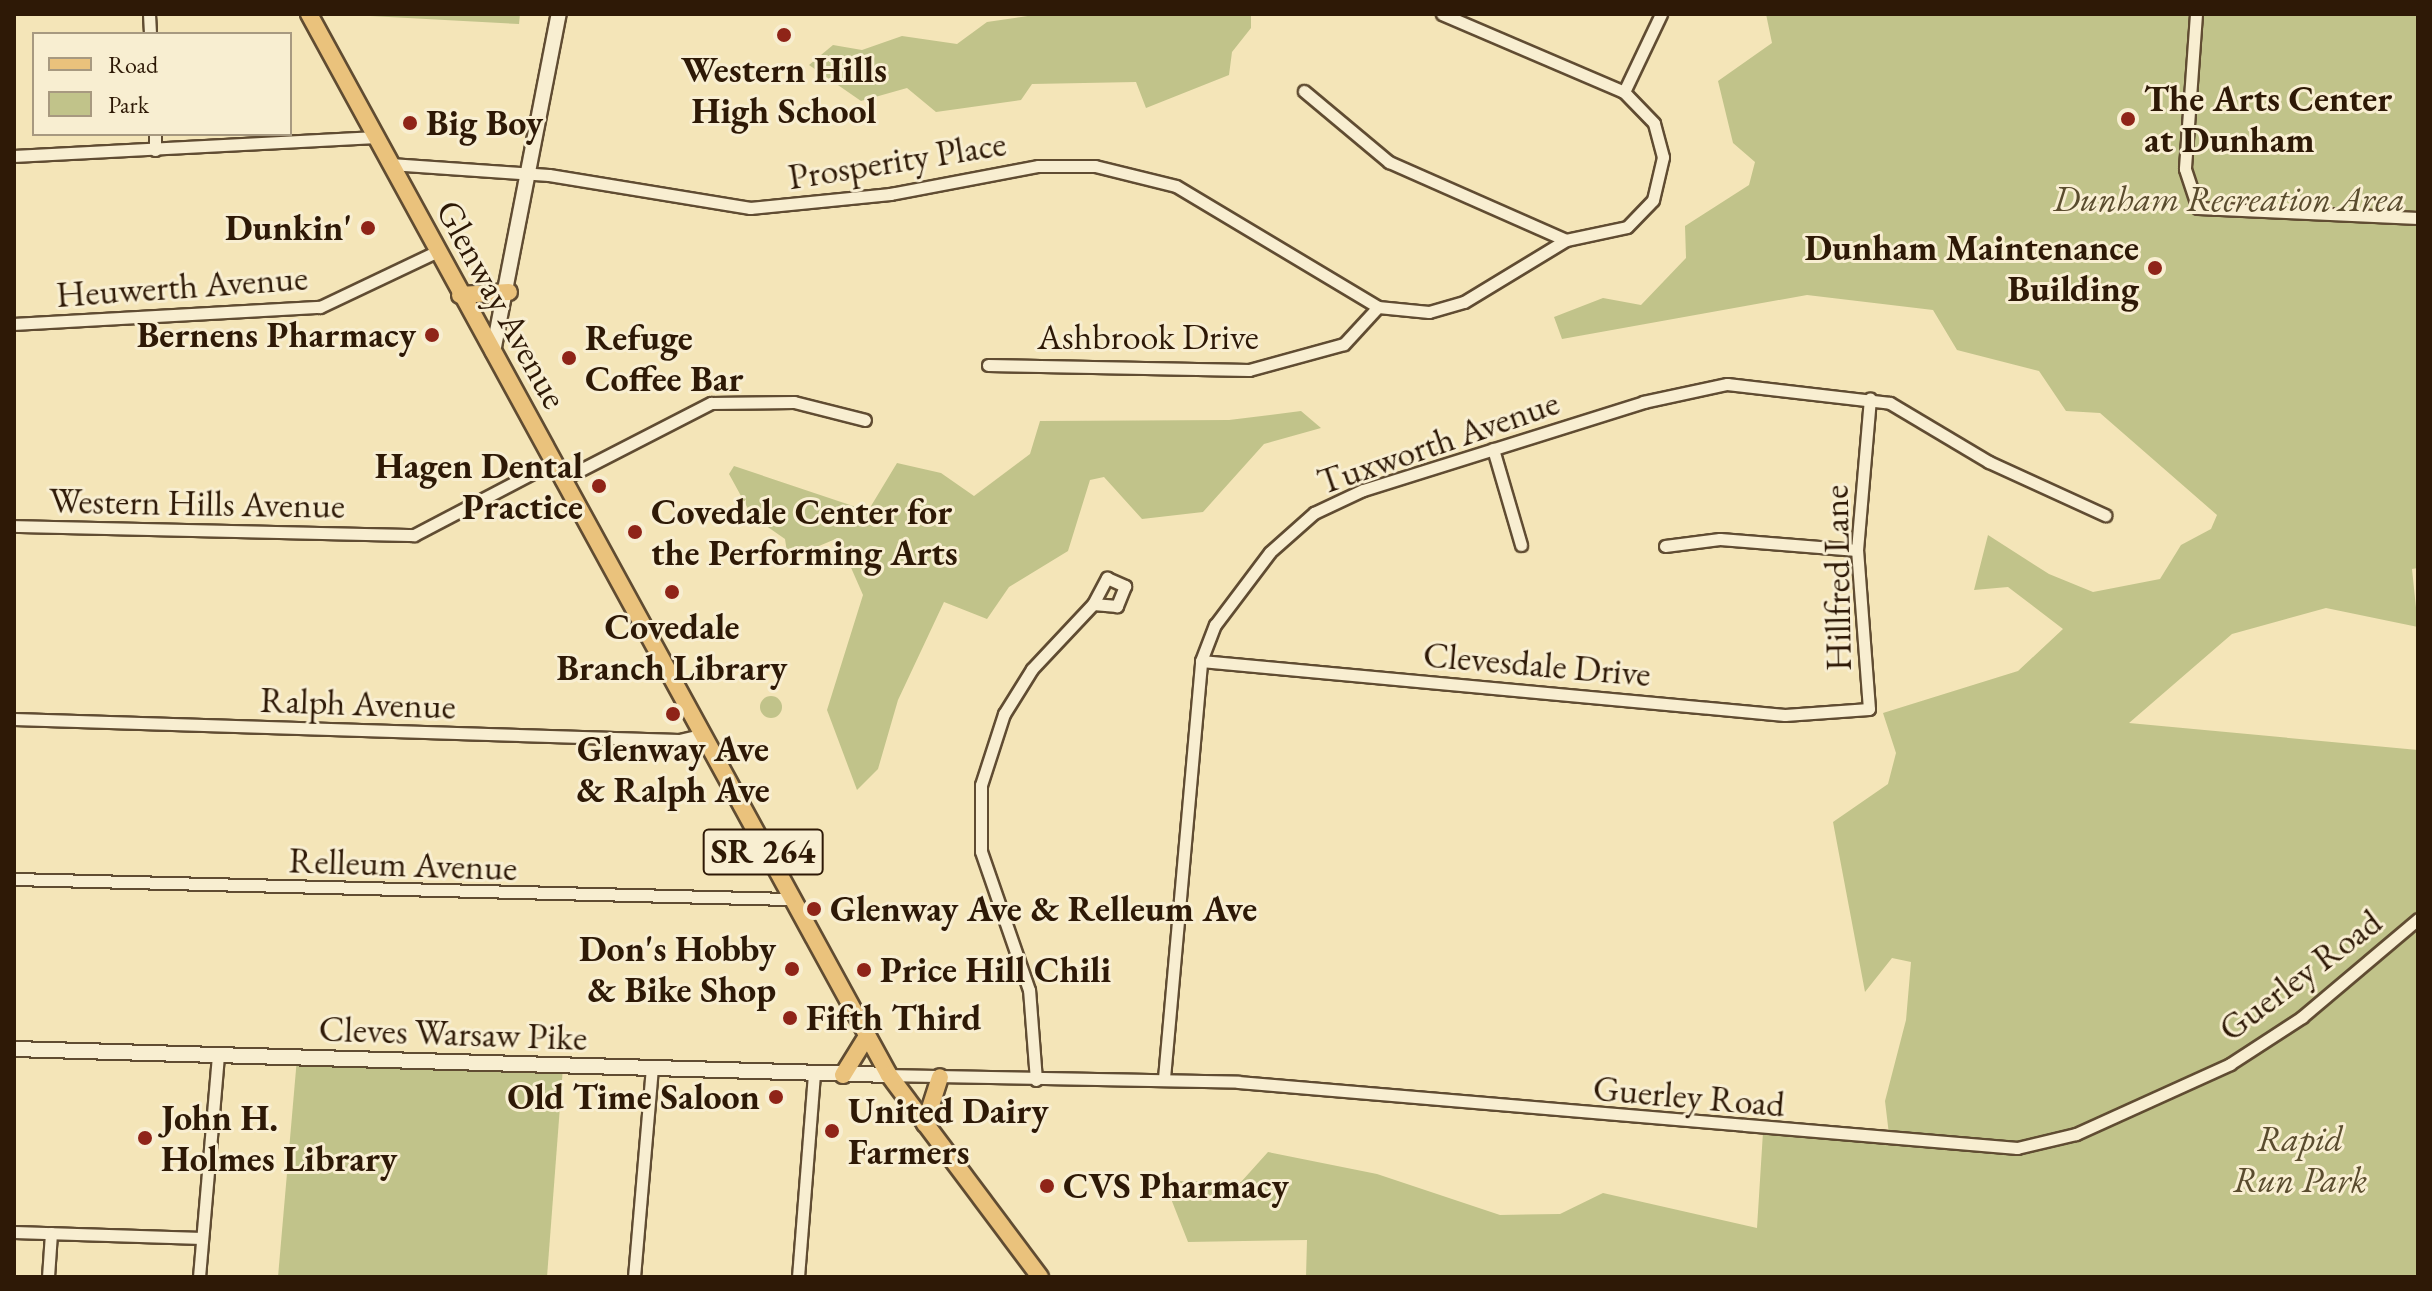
<!DOCTYPE html>
<html>
<head>
<meta charset="utf-8">
<style>
	body { margin:0 }
	#map { position:relative; width:2432px; height:1291px; overflow:hidden; background:#f4e5b8; font-family:"EB Garamond",serif }
	div>[style] { position:absolute }
	.green>* { inset:0; background:#c1c38a }
	.round { border-radius:50% }
	.roads { filter:drop-shadow(2px 0 #604c32) drop-shadow(-2px 0 #604c32) drop-shadow(0 2px #604c32) drop-shadow(0 -2px #604c32) }
	.minor>* { height:11px; margin:-5.5px; padding:0 5.5px; transform-origin:5.5px; border-radius:5.5px; background:#f8eed1 }
	.tertiary>* { height:14px; margin:-7px; padding:0 7px; transform-origin:7px; border-radius:7px; background:#f8eed1 }
	.primary>* { height:16px; margin:-8px; padding:0 8px; transform-origin:8px; border-radius:8px; background:#eac27c }
	.dots>* { width:22px; height:22px; translate:-50% -50%; box-sizing:border-box; border:4px solid #f8eed1; border-radius:50% }
	span { translate:-50% -50%; white-space:nowrap; text-align:center; line-height:1.15; -webkit-text-stroke:6px #f8eed1; paint-order:stroke }
	.shield-label span { padding:2px 6px; background:#f8eed1; border:2px solid; border-radius:6px; -webkit-text-stroke-width:0 }
	.shield-label { font-size:34px; color:#2e1906; font-weight:700 }
	.poi-label { font-size:36px; color:#2e1906; font-weight:700 }
	.left { translate:0 -50%; text-align:left }
	.right { translate:-100% -50%; text-align:right }
	.street-label { font-size:36px; color:#2e1906 }
	.park-label { font-size:36px; color:#5a4c2e; font-style:italic }
	.frame { position:absolute; inset:0; border:16px solid #2e1906; pointer-events:none }
	.legend { position:absolute; left:32px; top:32px; width:260px; height:104px; box-sizing:border-box; background:#f8eed1; border:2px solid #a79980; margin:0; padding:10px 14px; list-style:none; font-size:24px; color:#2e1906 }
	.legend li { display:flex; align-items:center; gap:16px; height:40px }
	.legend b { width:40px; border:2px solid #a79980 }
</style>
</head>
<body>
<div id="map">
	<div class="green">
		<i style="clip-path:polygon(333px 14px,520px 14px,519px 24px)"></i>
		<i style="clip-path:polygon(1041px 14px,1251px 14px,1251px 28px,1232px 52px,1229px 75px,1146px 108px,1136px 82px,1032px 84px,1021px 100px,936px 112px,907px 88px,861px 101px,809px 65px,833px 45px,862px 50px,902px 36px,957px 44px,987px 22px)"></i>
		<i style="clip-path:polygon(1766px 14px,2418px 14px,2418px 568px,2412px 569px,2418px 627px,2326px 608px,2232px 634px,2129px 723px,2418px 750px,2418px 1277px,1306px 1277px,1307px 1240px,1188px 1242px,1164px 1181px,1241px 1182px,1268px 1152px,1377px 1174px,1500px 1215px,1560px 1214px,1603px 1193px,1757px 1228px,1763px 1132px,1890px 1143px,1885px 1101px,1906px 1020px,1911px 962px,1892px 958px,1865px 992px,1833px 822px,1888px 784px,1896px 753px,1883px 713px,2018px 671px,2063px 629px,2008px 587px,1974px 590px,1988px 535px,2049px 574px,2093px 592px,2160px 579px,2181px 545px,2211px 529px,2217px 515px,2100px 413px,2066px 411px,2039px 371px,1957px 350px,1933px 310px,1807px 295px,1562px 339px,1554px 317px,1603px 298px,1641px 305px,1686px 258px,1685px 226px,1749px 185px,1755px 162px,1733px 143px,1718px 81px,1772px 43px)"></i>
		<i style="clip-path:polygon(1301px 411px,1321px 428px,1264px 444px,1203px 512px,1142px 519px,1104px 477px,1090px 480px,1068px 551px,1009px 587px,987px 619px,944px 602px,898px 700px,878px 769px,857px 790px,827px 710px,863px 595px,838px 538px,788px 559px,785px 539px,752px 516px,729px 474px,734px 466px,868px 511px,897px 463px,941px 473px,974px 496px,1030px 454px,1040px 421px,1229px 420px)"></i>
		<i class="round" style="left:760px;top:696px;width:22px;height:22px"></i>
		<i style="clip-path:polygon(297px 1058px,563px 1067px,547px 1277px,278px 1277px)"></i>
	</div>
	<div class="roads">
		<div class="minor">
			<i style="left:149px;top:14px;width:20px;rotate:87deg"></i>
			<i style="left:2196px;top:14px;width:155px;rotate:94.1deg"></i>
			<i style="left:2185px;top:169px;width:41px;rotate:71.6deg"></i>
			<i style="left:2198px;top:208px;width:220px;rotate:2.6deg"></i>
			<i style="left:1304px;top:91px;width:111px;rotate:39.9deg"></i>
			<i style="left:1389px;top:162px;width:193px;rotate:23.8deg"></i>
			<i style="left:1624px;top:92px;width:86px;rotate:-64.6deg"></i>
			<i style="left:155px;top:134px;width:16px;rotate:90deg"></i>
			<i style="left:14px;top:156px;width:362px;rotate:-3deg"></i>
			<i style="left:390px;top:164px;width:159px;rotate:4deg"></i>
			<i style="left:549px;top:175px;width:204px;rotate:9.3deg"></i>
			<i style="left:750px;top:208px;width:141px;rotate:-5.7deg"></i>
			<i style="left:890px;top:194px;width:151px;rotate:-10.7deg"></i>
			<i style="left:1038px;top:166px;width:57px"></i>
			<i style="left:1095px;top:166px;width:83px;rotate:13.9deg"></i>
			<i style="left:1176px;top:186px;width:235px;rotate:30.9deg"></i>
			<i style="left:1378px;top:307px;width:51px;rotate:5.6deg"></i>
			<i style="left:1429px;top:312px;width:36px;rotate:-16deg"></i>
			<i style="left:1464px;top:302px;width:119px;rotate:-31.3deg"></i>
			<i style="left:1566px;top:240px;width:62px;rotate:-12deg"></i>
			<i style="left:1627px;top:227px;width:37px;rotate:-46deg"></i>
			<i style="left:1653px;top:200px;width:44px;rotate:-76.9deg"></i>
			<i style="left:1663px;top:157px;width:35px;rotate:-105deg"></i>
			<i style="left:1654px;top:123px;width:43px;rotate:-134.1deg"></i>
			<i style="left:1624px;top:92px;width:198px;rotate:-156.8deg"></i>
			<i style="left:14px;top:324px;width:306px;rotate:-3.2deg"></i>
			<i style="left:320px;top:307px;width:128px;rotate:-25.4deg"></i>
			<i style="left:988px;top:365px;width:261px;rotate:1.1deg"></i>
			<i style="left:1249px;top:370px;width:98px;rotate:-15.3deg"></i>
			<i style="left:1344px;top:344px;width:50px;rotate:-47.4deg"></i>
			<i style="left:1493px;top:449px;width:100px;rotate:73.7deg"></i>
			<i style="left:561px;top:480px;width:169px;rotate:-27.2deg"></i>
			<i style="left:711px;top:403px;width:83px;rotate:-0.7deg"></i>
			<i style="left:794px;top:402px;width:73px;rotate:14.2deg"></i>
			<i style="left:14px;top:526px;width:400px;rotate:1.3deg"></i>
			<i style="left:414px;top:535px;width:156px;rotate:-27.6deg"></i>
			<i style="left:1665px;top:546px;width:55px;rotate:-7.3deg"></i>
			<i style="left:1720px;top:539px;width:137px;rotate:4.6deg"></i>
			<i style="left:1201px;top:661px;width:586px;rotate:5.28deg"></i>
			<i style="left:1785px;top:715px;width:84px;rotate:-4.1deg"></i>
			<i style="left:1869px;top:709px;width:159px;rotate:-94.3deg"></i>
			<i style="left:1857px;top:550px;width:152px;rotate:-85.1deg"></i>
			<i style="left:14px;top:719px;width:665px;rotate:1.81deg"></i>
			<i style="left:679px;top:740px;width:22px;rotate:-13deg"></i>
			<i style="left:14px;top:879px;width:776px;rotate:1.48deg"></i>
			<i style="left:889px;top:1075px;width:349px;rotate:1.1deg"></i>
			<i style="left:1238px;top:1082px;width:782px;rotate:4.84deg"></i>
			<i style="left:2017px;top:1148px;width:61px;rotate:-13.3deg"></i>
			<i style="left:2076px;top:1134px;width:169px;rotate:-24.4deg"></i>
			<i style="left:2230px;top:1064px;width:86px;rotate:-33.1deg"></i>
			<i style="left:2302px;top:1017px;width:152px;rotate:-40.2deg"></i>
			<i style="left:1164px;top:1078px;width:419px;rotate:-84.9deg"></i>
			<i style="left:1201px;top:661px;width:39px;rotate:-69deg"></i>
			<i style="left:1215px;top:625px;width:91px;rotate:-53deg"></i>
			<i style="left:1270px;top:552px;width:59px;rotate:-41.6deg"></i>
			<i style="left:1314px;top:513px;width:54px;rotate:-25.1deg"></i>
			<i style="left:1363px;top:490px;width:294px;rotate:-17.4deg"></i>
			<i style="left:1643px;top:402px;width:86px;rotate:-12.1deg"></i>
			<i style="left:1727px;top:384px;width:164px;rotate:6.6deg"></i>
			<i style="left:1890px;top:403px;width:115px;rotate:30.8deg"></i>
			<i style="left:1989px;top:462px;width:128px;rotate:24.6deg"></i>
			<i style="left:1036px;top:1080px;width:90px;rotate:-94.4deg"></i>
			<i style="left:1029px;top:990px;width:147px;rotate:-109.1deg"></i>
			<i style="left:981px;top:851px;width:66px;rotate:-90deg"></i>
			<i style="left:981px;top:785px;width:75px;rotate:-72.1deg"></i>
			<i style="left:1004px;top:714px;width:53px;rotate:-58.1deg"></i>
			<i style="left:1032px;top:669px;width:89px;rotate:-46.8deg"></i>
			<i style="left:1093px;top:604px;width:30px;rotate:-62deg"></i>
			<i style="left:1107px;top:578px;width:20px;rotate:24deg"></i>
			<i style="left:1125px;top:586px;width:22px;rotate:112deg"></i>
			<i style="left:1117px;top:606px;width:24px;rotate:-175deg"></i>
			<i style="left:14px;top:1232px;width:188px;rotate:1.8deg"></i>
			<i style="left:48px;top:1277px;width:44px;rotate:-86.1deg"></i>
			<i style="left:199px;top:1277px;width:222px;rotate:-85.1deg"></i>
			<i style="left:634px;top:1277px;width:209px;rotate:-85.1deg"></i>
			<i style="left:798px;top:1277px;width:204px;rotate:-85.5deg"></i>
		</div>
		<div class="tertiary">
			<i style="left:493px;top:352px;width:344px;rotate:-79deg"></i>
			<i style="left:14px;top:1049px;width:875px;rotate:1.7deg"></i>
		</div>
		<div class="primary">
			<i style="left:309px;top:14px;width:1209px;rotate:61.34deg"></i>
			<i style="left:889px;top:1075px;width:252px;rotate:53.2deg"></i>
			<i style="left:460px;top:295px;width:49px;rotate:-3.5deg"></i>
			<i style="left:843px;top:1075px;width:46px;rotate:-58.4deg"></i>
			<i style="left:925px;top:1124px;width:49px;rotate:-72.3deg"></i>
		</div>
	</div>
	<div class="dots">
		<i style="left:784px;top:35px;background:#8f2418"></i>
		<i style="left:2128px;top:119px;background:#8f2418"></i>
		<i style="left:410px;top:123px;background:#8f2418"></i>
		<i style="left:368px;top:228px;background:#8f2418"></i>
		<i style="left:2155px;top:268px;background:#8f2418"></i>
		<i style="left:432px;top:335px;background:#8f2418"></i>
		<i style="left:569px;top:358px;background:#8f2418"></i>
		<i style="left:599px;top:486px;background:#8f2418"></i>
		<i style="left:635px;top:532px;background:#8f2418"></i>
		<i style="left:672px;top:592px;background:#8f2418"></i>
		<i style="left:673px;top:714px;background:#8f2418"></i>
		<i style="left:814px;top:909px;background:#8f2418"></i>
		<i style="left:792px;top:969px;background:#8f2418"></i>
		<i style="left:864px;top:970px;background:#8f2418"></i>
		<i style="left:790px;top:1018px;background:#8f2418"></i>
		<i style="left:776px;top:1097px;background:#8f2418"></i>
		<i style="left:832px;top:1131px;background:#8f2418"></i>
		<i style="left:145px;top:1138px;background:#8f2418"></i>
		<i style="left:1047px;top:1186px;background:#8f2418"></i>
	</div>
	<div class="shield-label">
		<span style="left:763px;top:852px">SR 264</span>
	</div>
	<div class="poi-label">
		<span style="left:784px;top:90px">Western Hills<br>High School</span>
		<span class="left" style="left:2144px;top:119px">The Arts Center<br>at Dunham</span>
		<span class="left" style="left:426px;top:123px">Big Boy</span>
		<span class="right" style="left:352px;top:228px">Dunkin'</span>
		<span class="right" style="left:2139px;top:268px">Dunham Maintenance<br>Building</span>
		<span class="right" style="left:416px;top:335px">Bernens Pharmacy</span>
		<span class="left" style="left:585px;top:358px">Refuge<br>Coffee Bar</span>
		<span class="right" style="left:583px;top:486px">Hagen Dental<br>Practice</span>
		<span class="left" style="left:651px;top:532px">Covedale Center for<br>the Performing Arts</span>
		<span style="left:672px;top:647px">Covedale<br>Branch Library</span>
		<span style="left:673px;top:769px">Glenway Ave<br>&amp; Ralph Ave</span>
		<span class="left" style="left:830px;top:909px">Glenway Ave &amp; Relleum Ave</span>
		<span class="right" style="left:776px;top:969px">Don's Hobby<br>&amp; Bike Shop</span>
		<span class="left" style="left:880px;top:970px">Price Hill Chili</span>
		<span class="left" style="left:806px;top:1018px">Fifth Third</span>
		<span class="right" style="left:760px;top:1097px">Old Time Saloon</span>
		<span class="left" style="left:848px;top:1131px">United Dairy<br>Farmers</span>
		<span class="left" style="left:161px;top:1138px">John H.<br>Holmes Library</span>
		<span class="left" style="left:1063px;top:1186px">CVS Pharmacy</span>
	</div>
	<div class="street-label">
		<span style="left:897px;top:160px;rotate:-9deg">Prosperity Place</span>
		<span style="left:182px;top:286px;rotate:-4deg">Heuwerth Avenue</span>
		<span style="left:502px;top:304px;rotate:61deg">Glenway Avenue</span>
		<span style="left:1148px;top:337px">Ashbrook Drive</span>
		<span style="left:1438px;top:442px;rotate:-19deg">Tuxworth Avenue</span>
		<span style="left:197px;top:503px;rotate:1deg">Western Hills Avenue</span>
		<span style="left:1837px;top:578px;rotate:-91deg">Hillfred Lane</span>
		<span style="left:1537px;top:664px;rotate:5deg">Clevesdale Drive</span>
		<span style="left:358px;top:703px;rotate:2deg">Ralph Avenue</span>
		<span style="left:403px;top:864px;rotate:2deg">Relleum Avenue</span>
		<span style="left:2300px;top:975px;rotate:-37deg">Guerley Road</span>
		<span style="left:453px;top:1033px;rotate:2deg">Cleves Warsaw Pike</span>
		<span style="left:1689px;top:1096px;rotate:5deg">Guerley Road</span>
	</div>
	<div class="park-label">
		<span style="left:2229px;top:199px">Dunham Recreation Area</span>
		<span style="left:2300px;top:1159px">Rapid<br>Run Park</span>
	</div>
	<div class="frame"></div>
	<ul class="legend">
	<li><b style="height:10px;background:#eac27c"></b>Road</li>
	<li><b style="height:22px;background:#c1c38a"></b>Park</li>
	</ul>
</div>
</body>
</html>
